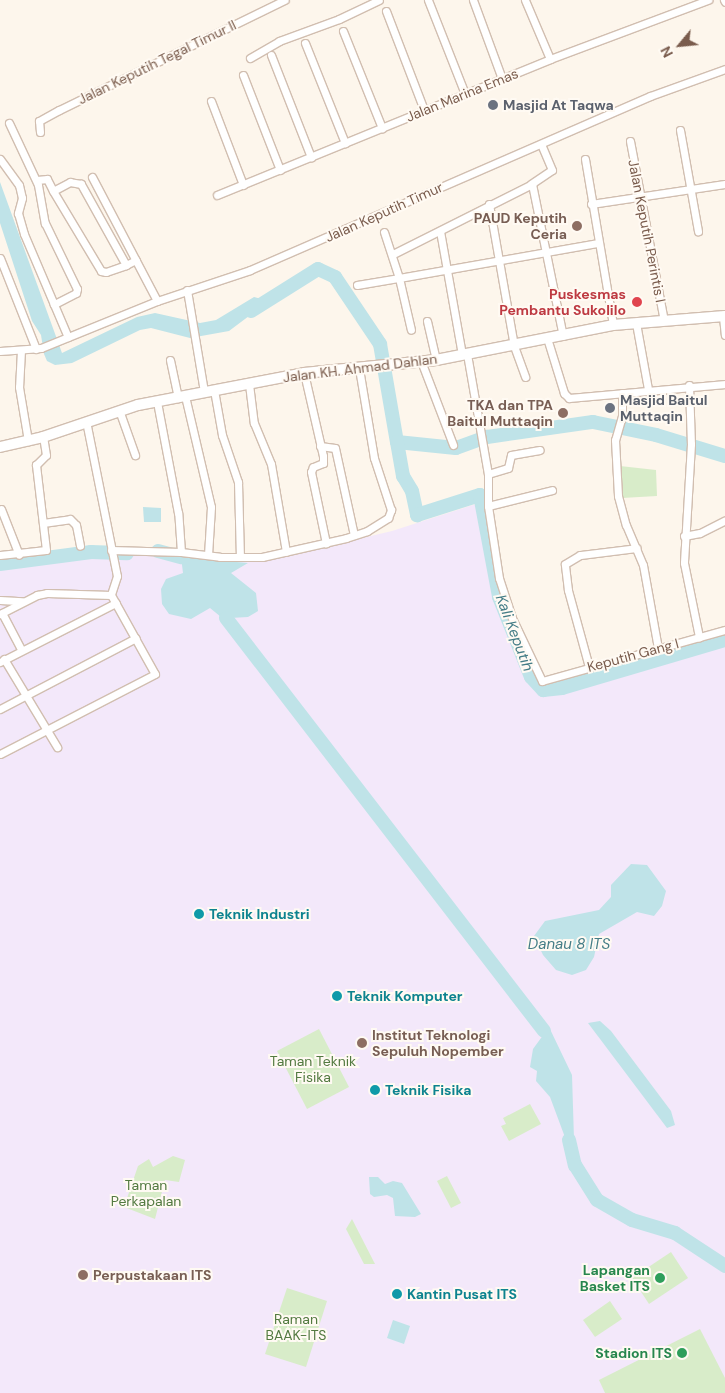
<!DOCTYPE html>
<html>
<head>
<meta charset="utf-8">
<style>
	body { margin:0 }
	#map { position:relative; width:725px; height:1393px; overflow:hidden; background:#fdf6ec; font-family:"DM Sans",sans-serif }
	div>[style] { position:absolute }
	.education>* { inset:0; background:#f3e8fa }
	.green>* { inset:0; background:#d8ecc9 }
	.water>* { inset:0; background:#bfe3e8 }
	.river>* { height:14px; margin:-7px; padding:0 7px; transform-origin:7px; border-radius:7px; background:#bfe3e8 }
	.roads { filter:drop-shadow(1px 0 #d1beb0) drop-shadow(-1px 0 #d1beb0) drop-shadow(0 1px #d1beb0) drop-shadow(0 -1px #d1beb0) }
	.street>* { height:7px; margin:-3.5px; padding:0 3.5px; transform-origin:3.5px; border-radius:3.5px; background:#fff }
	.secondary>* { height:10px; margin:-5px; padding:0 5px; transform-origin:5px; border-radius:5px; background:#fff }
	.dots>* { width:14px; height:14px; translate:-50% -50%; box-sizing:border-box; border:2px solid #fffaf3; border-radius:50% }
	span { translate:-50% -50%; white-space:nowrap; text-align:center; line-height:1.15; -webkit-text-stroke:4px #fffaf3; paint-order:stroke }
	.street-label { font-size:14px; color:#7a5c4d }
	.worship-label { font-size:14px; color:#5b616d; font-weight:700 }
	.left { translate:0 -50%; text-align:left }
	.education-label { font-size:14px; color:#785e54; font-weight:700 }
	.right { translate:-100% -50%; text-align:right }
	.health-label { font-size:14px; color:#be3a42; font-weight:700 }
	.culture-label { font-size:14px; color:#0d838f; font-weight:700 }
	.park-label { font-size:14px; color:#537a41 }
	.leisure-label { font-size:14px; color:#27864d; font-weight:700 }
	.water-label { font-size:15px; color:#437c86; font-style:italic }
	.north { position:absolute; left:655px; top:20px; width:50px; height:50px; -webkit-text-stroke:4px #fffaf3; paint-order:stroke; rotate:242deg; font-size:14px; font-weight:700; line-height:20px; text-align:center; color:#7a5c4d }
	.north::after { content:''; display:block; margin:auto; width:18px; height:22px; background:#7a5c4d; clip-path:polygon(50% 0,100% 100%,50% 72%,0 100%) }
</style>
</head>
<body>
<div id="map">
	<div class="education">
		<i style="clip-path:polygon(476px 504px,494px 595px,517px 656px,537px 693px,725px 640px,725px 1393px,0 1393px,0 567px,171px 548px,249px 557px,290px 555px,392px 531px)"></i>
	</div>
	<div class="green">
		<i style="clip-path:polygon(620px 466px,656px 470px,657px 496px,622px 498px)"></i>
		<i style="clip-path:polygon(319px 1029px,349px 1087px,307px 1109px,277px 1051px)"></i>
		<i style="clip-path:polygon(530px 1104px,541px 1124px,509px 1141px,501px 1126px,506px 1124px,503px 1118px)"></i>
		<i style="clip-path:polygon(173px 1156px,185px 1160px,179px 1182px,165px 1180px,155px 1219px,124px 1207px,138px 1166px,149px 1159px,153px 1167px)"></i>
		<i style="clip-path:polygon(447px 1176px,461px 1203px,451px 1208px,437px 1181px)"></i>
		<i style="clip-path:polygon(352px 1219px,375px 1264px,364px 1264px,346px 1229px)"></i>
		<i style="clip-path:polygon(671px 1252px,688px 1278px,649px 1304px,632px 1278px)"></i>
		<i style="clip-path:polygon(287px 1288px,327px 1301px,306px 1367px,265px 1354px)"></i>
		<i style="clip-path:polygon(610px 1301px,622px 1319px,595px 1337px,583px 1320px)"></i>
		<i style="clip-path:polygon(700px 1329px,725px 1378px,725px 1393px,605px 1393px,599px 1380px)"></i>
	</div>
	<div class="water">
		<i style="clip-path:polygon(0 182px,62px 353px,137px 317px,155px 313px,200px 323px,216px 320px,254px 297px,269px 301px,229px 331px,190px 338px,151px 328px,140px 330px,72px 363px,55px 365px,47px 361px,44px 354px,41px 335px,32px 321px,0 223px)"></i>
		<i style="clip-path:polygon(143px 507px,161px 508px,161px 522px,144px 522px)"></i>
		<i style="clip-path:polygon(181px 557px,248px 563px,231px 573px,256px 593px,258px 611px,248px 617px,230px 618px,221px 617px,210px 608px,191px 619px,169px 614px,162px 604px,161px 589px,166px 579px,183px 573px)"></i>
		<i style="clip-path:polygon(631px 864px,647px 865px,666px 891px,662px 906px,654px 916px,637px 912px,599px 934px,594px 957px,586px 970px,572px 975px,556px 970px,543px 955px,534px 936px,545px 921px,599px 910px,611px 897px,611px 885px)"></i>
		<i style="clip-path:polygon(600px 1021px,611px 1031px,671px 1111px,675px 1125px,667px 1128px,588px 1023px)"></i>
		<i style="clip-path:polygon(549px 1027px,572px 1075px,574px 1139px,566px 1140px,550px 1097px,536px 1081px,537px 1071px,530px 1067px,533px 1049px)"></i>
		<i style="clip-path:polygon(369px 1177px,378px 1177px,385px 1184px,393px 1181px,402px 1183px,421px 1214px,415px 1217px,395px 1216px,393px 1198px,387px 1195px,374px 1197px,370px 1194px)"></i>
		<i style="clip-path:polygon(393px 1320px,410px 1326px,404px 1344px,387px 1338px)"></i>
	</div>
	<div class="river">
		<i style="left:251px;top:311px;width:79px;rotate:-32.1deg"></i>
		<i style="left:318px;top:269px;width:19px;rotate:25deg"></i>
		<i style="left:335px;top:277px;width:81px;rotate:56.1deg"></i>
		<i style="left:380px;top:344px;width:99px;rotate:80.2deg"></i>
		<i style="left:397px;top:442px;width:59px;rotate:5.8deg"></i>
		<i style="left:456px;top:448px;width:33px;rotate:-20deg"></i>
		<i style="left:487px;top:437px;width:107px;rotate:-8.1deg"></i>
		<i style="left:593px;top:422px;width:64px;rotate:11.7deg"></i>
		<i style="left:656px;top:435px;width:72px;rotate:16.9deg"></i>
		<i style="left:397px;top:442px;width:35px;rotate:80deg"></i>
		<i style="left:403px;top:476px;width:17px;rotate:59deg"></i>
		<i style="left:412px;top:491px;width:25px;rotate:78deg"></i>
		<i style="left:417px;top:515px;width:66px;rotate:-17.6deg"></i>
		<i style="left:480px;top:495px;width:104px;rotate:79.4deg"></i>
		<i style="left:499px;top:597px;width:86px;rotate:68.2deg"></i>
		<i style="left:531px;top:677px;width:18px;rotate:47deg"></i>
		<i style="left:543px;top:690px;width:19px;rotate:-6deg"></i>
		<i style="left:562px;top:688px;width:170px;rotate:-16.4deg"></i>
		<i style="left:158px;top:551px;width:24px;rotate:15deg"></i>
		<i style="left:0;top:564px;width:92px;rotate:-7.5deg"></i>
		<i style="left:91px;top:552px;width:36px;rotate:2deg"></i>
		<i style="left:226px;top:618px;width:521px;rotate:52.4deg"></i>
		<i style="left:569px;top:1140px;width:26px;rotate:77deg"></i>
		<i style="left:575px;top:1165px;width:41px;rotate:57.8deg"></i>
		<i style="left:597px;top:1200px;width:40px;rotate:29.7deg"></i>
		<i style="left:632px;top:1220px;width:45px;rotate:16.8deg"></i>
		<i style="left:675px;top:1233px;width:60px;rotate:33.4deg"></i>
	</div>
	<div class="roads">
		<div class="street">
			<i style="left:428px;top:0;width:101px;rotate:68.5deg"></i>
			<i style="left:473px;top:0;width:84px;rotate:69.8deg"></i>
			<i style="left:525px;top:0;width:64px;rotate:67deg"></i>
			<i style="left:724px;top:0;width:2px;rotate:63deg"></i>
			<i style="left:386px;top:11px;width:106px;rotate:69deg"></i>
			<i style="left:343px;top:31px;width:105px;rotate:68.1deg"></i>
			<i style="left:305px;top:43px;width:108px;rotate:68.2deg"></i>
			<i style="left:271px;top:55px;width:110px;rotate:68.6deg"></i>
			<i style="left:250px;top:58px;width:34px;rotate:-30deg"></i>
			<i style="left:279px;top:41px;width:64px;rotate:-20.1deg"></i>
			<i style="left:339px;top:19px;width:44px;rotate:-25.4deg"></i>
			<i style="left:243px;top:75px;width:102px;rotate:68.7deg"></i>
			<i style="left:211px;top:101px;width:90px;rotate:69.1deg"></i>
			<i style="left:9px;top:123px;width:68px;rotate:64.9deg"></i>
			<i style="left:38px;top:185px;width:39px;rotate:80deg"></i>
			<i style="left:45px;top:223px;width:73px;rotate:64.1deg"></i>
			<i style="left:77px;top:289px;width:4px;rotate:104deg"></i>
			<i style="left:76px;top:293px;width:25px;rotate:153deg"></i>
			<i style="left:680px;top:130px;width:103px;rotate:79.9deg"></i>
			<i style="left:40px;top:132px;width:11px;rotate:-95deg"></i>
			<i style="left:39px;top:121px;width:23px;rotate:-29deg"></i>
			<i style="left:59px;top:110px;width:251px;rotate:-26deg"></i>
			<i style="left:630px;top:141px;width:183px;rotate:79.3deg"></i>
			<i style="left:0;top:159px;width:32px;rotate:54deg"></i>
			<i style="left:19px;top:185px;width:13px;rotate:77deg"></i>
			<i style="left:22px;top:198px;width:16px;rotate:105deg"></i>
			<i style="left:18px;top:213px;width:22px;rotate:74deg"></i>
			<i style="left:24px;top:234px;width:112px;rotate:66.9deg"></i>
			<i style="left:585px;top:159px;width:168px;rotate:80.4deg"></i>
			<i style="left:92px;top:177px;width:140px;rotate:62.3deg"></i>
			<i style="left:37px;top:180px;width:10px;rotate:-6deg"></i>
			<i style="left:47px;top:179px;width:13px;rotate:63deg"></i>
			<i style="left:531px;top:184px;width:25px;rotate:-34deg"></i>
			<i style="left:552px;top:170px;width:28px;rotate:-113deg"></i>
			<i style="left:217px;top:195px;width:360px;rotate:-22.2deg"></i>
			<i style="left:550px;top:59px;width:169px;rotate:-20.5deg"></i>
			<i style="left:489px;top:204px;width:144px;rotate:80deg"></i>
			<i style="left:514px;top:346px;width:33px;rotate:70deg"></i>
			<i style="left:591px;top:204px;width:135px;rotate:-8.5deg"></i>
			<i style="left:440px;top:231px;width:126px;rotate:79.9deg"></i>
			<i style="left:384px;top:232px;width:48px;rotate:71.9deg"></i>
			<i style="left:399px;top:278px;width:201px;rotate:-10deg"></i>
			<i style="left:393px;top:254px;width:156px;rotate:-26.7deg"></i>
			<i style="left:532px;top:184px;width:155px;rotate:78.5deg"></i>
			<i style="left:0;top:258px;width:98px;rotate:68.4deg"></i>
			<i style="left:126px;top:265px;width:93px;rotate:-119.1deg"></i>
			<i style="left:81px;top:184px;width:11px;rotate:-170deg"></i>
			<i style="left:70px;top:182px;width:19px;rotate:152deg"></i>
			<i style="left:53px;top:191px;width:93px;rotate:59deg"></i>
			<i style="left:101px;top:271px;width:5px;rotate:11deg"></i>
			<i style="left:106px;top:272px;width:21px;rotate:-19deg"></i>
			<i style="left:126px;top:265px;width:11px;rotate:-27deg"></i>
			<i style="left:357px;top:285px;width:43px;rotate:-9.5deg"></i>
			<i style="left:399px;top:278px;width:53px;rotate:77deg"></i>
			<i style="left:187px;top:290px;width:103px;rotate:80.5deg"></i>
			<i style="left:723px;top:317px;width:18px;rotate:84deg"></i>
			<i style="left:427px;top:321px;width:40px;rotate:77deg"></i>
			<i style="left:636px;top:323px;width:67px;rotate:79.7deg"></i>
			<i style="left:547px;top:338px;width:58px;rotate:72.8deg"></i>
			<i style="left:564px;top:393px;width:7px;rotate:45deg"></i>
			<i style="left:569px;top:398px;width:157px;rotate:-5.1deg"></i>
			<i style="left:21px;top:350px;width:37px;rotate:93deg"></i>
			<i style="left:19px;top:387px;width:55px;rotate:80.5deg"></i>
			<i style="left:0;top:351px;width:41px;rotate:-4.2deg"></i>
			<i style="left:41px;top:348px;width:125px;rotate:-22.1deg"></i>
			<i style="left:157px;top:301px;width:98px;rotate:-18.4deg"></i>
			<i style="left:250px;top:270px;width:436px;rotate:-23.5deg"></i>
			<i style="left:650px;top:96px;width:80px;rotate:-19.8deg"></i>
			<i style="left:467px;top:354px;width:122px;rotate:80.1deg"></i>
			<i style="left:488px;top:474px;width:32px;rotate:90deg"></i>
			<i style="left:488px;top:506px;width:73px;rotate:81.3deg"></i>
			<i style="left:499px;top:578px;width:42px;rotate:72deg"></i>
			<i style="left:512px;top:618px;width:70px;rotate:64.5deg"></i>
			<i style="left:542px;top:681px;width:190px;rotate:-15.6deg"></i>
			<i style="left:170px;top:360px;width:39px;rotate:78deg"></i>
			<i style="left:421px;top:361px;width:90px;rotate:69.1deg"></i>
			<i style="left:304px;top:373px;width:85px;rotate:77.1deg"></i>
			<i style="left:323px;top:456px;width:7px;rotate:90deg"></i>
			<i style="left:323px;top:463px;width:11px;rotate:158deg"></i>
			<i style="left:313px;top:467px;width:5px;rotate:112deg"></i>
			<i style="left:311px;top:472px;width:73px;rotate:78.1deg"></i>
			<i style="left:249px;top:384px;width:39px;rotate:83deg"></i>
			<i style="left:254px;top:423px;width:44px;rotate:67.5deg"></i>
			<i style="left:271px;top:464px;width:89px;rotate:80.3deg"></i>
			<i style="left:689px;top:385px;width:59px;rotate:88.1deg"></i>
			<i style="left:691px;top:444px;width:119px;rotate:93.4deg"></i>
			<i style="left:684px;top:563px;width:76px;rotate:78.5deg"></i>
			<i style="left:214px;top:390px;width:46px;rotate:79.9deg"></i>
			<i style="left:222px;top:435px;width:50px;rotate:71.2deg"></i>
			<i style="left:238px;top:482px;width:75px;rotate:88.5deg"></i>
			<i style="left:622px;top:393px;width:23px;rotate:90deg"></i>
			<i style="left:622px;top:416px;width:25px;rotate:106deg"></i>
			<i style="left:615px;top:440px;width:56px;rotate:86.9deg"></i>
			<i style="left:618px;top:496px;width:30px;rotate:75deg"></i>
			<i style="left:626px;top:525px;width:43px;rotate:67deg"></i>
			<i style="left:643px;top:565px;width:84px;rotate:79.8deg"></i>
			<i style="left:185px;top:396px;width:114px;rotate:76.8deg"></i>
			<i style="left:211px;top:507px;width:48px;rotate:93.6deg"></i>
			<i style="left:119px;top:410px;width:48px;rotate:70.4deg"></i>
			<i style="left:86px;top:421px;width:158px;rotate:78.7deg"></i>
			<i style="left:117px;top:576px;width:20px;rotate:108deg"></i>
			<i style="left:320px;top:446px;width:15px;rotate:8deg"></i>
			<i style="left:335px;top:448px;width:89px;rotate:77.7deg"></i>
			<i style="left:488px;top:474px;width:21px;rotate:-17deg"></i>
			<i style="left:508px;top:468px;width:13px;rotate:-77deg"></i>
			<i style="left:511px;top:455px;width:29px;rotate:-10deg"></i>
			<i style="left:488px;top:506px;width:66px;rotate:-14deg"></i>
			<i style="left:1px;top:509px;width:49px;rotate:68.6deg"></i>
			<i style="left:43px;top:523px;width:27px;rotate:-8deg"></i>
			<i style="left:70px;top:519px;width:8px;rotate:45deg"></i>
			<i style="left:76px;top:525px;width:21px;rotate:79deg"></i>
			<i style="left:684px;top:536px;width:16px;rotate:-11deg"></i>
			<i style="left:700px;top:533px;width:28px;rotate:-27deg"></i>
			<i style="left:111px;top:550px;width:70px;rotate:1.6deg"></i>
			<i style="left:181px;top:552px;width:39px;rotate:-94deg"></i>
			<i style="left:178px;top:513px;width:113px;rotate:-100.7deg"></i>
			<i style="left:181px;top:552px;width:39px;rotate:7deg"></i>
			<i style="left:220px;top:557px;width:42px"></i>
			<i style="left:262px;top:557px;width:86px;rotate:-12.7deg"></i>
			<i style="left:346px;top:538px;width:22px;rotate:-18deg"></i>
			<i style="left:367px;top:531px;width:25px;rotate:-32deg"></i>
			<i style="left:388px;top:518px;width:9px;rotate:-69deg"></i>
			<i style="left:391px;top:510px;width:55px;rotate:-108.1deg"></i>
			<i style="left:374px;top:458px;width:91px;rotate:-99.5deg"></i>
			<i style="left:0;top:555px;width:46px;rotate:-6.2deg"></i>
			<i style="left:46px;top:550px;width:86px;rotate:-96.7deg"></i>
			<i style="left:36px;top:465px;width:14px;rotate:-45deg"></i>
			<i style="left:46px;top:455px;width:18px;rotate:-99deg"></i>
			<i style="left:0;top:600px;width:22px;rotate:3deg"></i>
			<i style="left:2px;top:613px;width:41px;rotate:62.2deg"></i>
			<i style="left:0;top:614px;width:42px;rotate:-27.2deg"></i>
			<i style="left:37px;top:595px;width:10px;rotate:-11deg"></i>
			<i style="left:47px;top:593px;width:64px;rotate:1.8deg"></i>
			<i style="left:111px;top:595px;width:90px;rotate:60.9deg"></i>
			<i style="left:155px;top:674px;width:174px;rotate:152.7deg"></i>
			<i style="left:4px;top:659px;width:103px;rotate:58.9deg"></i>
			<i style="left:0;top:662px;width:130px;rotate:-27deg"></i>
			<i style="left:589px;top:667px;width:80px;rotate:-105.3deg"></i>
			<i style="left:568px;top:590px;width:26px;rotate:-97deg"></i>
			<i style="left:565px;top:564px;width:17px;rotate:-31deg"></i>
			<i style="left:580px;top:555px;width:57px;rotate:-7deg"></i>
			<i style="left:0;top:709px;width:153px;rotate:-27.6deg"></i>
		</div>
		<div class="secondary">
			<i style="left:0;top:447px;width:44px;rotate:-13.1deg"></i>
			<i style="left:43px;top:437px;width:100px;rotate:-18.6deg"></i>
			<i style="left:138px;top:405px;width:169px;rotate:-10.9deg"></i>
			<i style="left:304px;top:373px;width:133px;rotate:-5.6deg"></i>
			<i style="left:436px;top:360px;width:180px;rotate:-11.2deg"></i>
			<i style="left:613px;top:325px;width:112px;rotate:-4.6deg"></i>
		</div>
	</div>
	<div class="dots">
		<i style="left:493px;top:105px;background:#6b7280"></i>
		<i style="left:577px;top:226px;background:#8d6e63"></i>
		<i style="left:637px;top:302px;background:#e0444e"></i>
		<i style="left:610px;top:408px;background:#6b7280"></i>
		<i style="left:563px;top:413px;background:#8d6e63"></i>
		<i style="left:199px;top:914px;background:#0f9aa8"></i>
		<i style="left:337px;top:996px;background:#0f9aa8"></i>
		<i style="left:362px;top:1043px;background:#8d6e63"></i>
		<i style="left:375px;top:1090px;background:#0f9aa8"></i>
		<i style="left:83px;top:1275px;background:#8d6e63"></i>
		<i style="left:660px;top:1278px;background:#2e9e5b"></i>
		<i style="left:397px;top:1294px;background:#0f9aa8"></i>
		<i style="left:682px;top:1353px;background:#2e9e5b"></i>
	</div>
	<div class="street-label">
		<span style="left:157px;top:62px;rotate:-26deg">Jalan Keputih Tegal Timur II</span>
		<span style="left:462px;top:95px;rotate:-22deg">Jalan Marina Emas</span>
		<span style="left:384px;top:212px;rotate:-24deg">Jalan Keputih Timur</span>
		<span style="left:647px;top:231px;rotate:79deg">Jalan Keputih Perintis I</span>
		<span style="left:360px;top:368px;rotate:-7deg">Jalan KH. Ahmad Dahlan</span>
		<span style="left:633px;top:655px;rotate:-15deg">Keputih Gang I</span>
	</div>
	<div class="worship-label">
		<span class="left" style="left:503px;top:105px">Masjid At Taqwa</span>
		<span class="left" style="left:620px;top:408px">Masjid Baitul<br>Muttaqin</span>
	</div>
	<div class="education-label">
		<span class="right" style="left:567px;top:226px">PAUD Keputih<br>Ceria</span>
		<span class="right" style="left:553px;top:413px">TKA dan TPA<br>Baitul Muttaqin</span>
		<span class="left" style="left:372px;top:1043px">Institut Teknologi<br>Sepuluh Nopember</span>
		<span class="left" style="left:93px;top:1275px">Perpustakaan ITS</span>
	</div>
	<div class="health-label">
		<span class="right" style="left:626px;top:302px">Puskesmas<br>Pembantu Sukolilo</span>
	</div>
	<div class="culture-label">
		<span class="left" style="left:209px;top:914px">Teknik Industri</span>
		<span class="left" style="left:347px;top:996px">Teknik Komputer</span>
		<span class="left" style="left:385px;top:1090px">Teknik Fisika</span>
		<span class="left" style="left:407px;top:1294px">Kantin Pusat ITS</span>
	</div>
	<div class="park-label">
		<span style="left:313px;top:1069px">Taman Teknik<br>Fisika</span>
		<span style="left:146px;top:1193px">Taman<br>Perkapalan</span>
		<span style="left:296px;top:1327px">Raman<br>BAAK-ITS</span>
	</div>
	<div class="leisure-label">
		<span class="right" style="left:650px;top:1278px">Lapangan<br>Basket ITS</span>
		<span class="right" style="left:672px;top:1353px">Stadion ITS</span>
	</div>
	<div class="water-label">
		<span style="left:514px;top:633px;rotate:69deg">Kali Keputih</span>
		<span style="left:569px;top:945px">Danau 8 ITS</span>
	</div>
	<div class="north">N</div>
</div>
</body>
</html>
